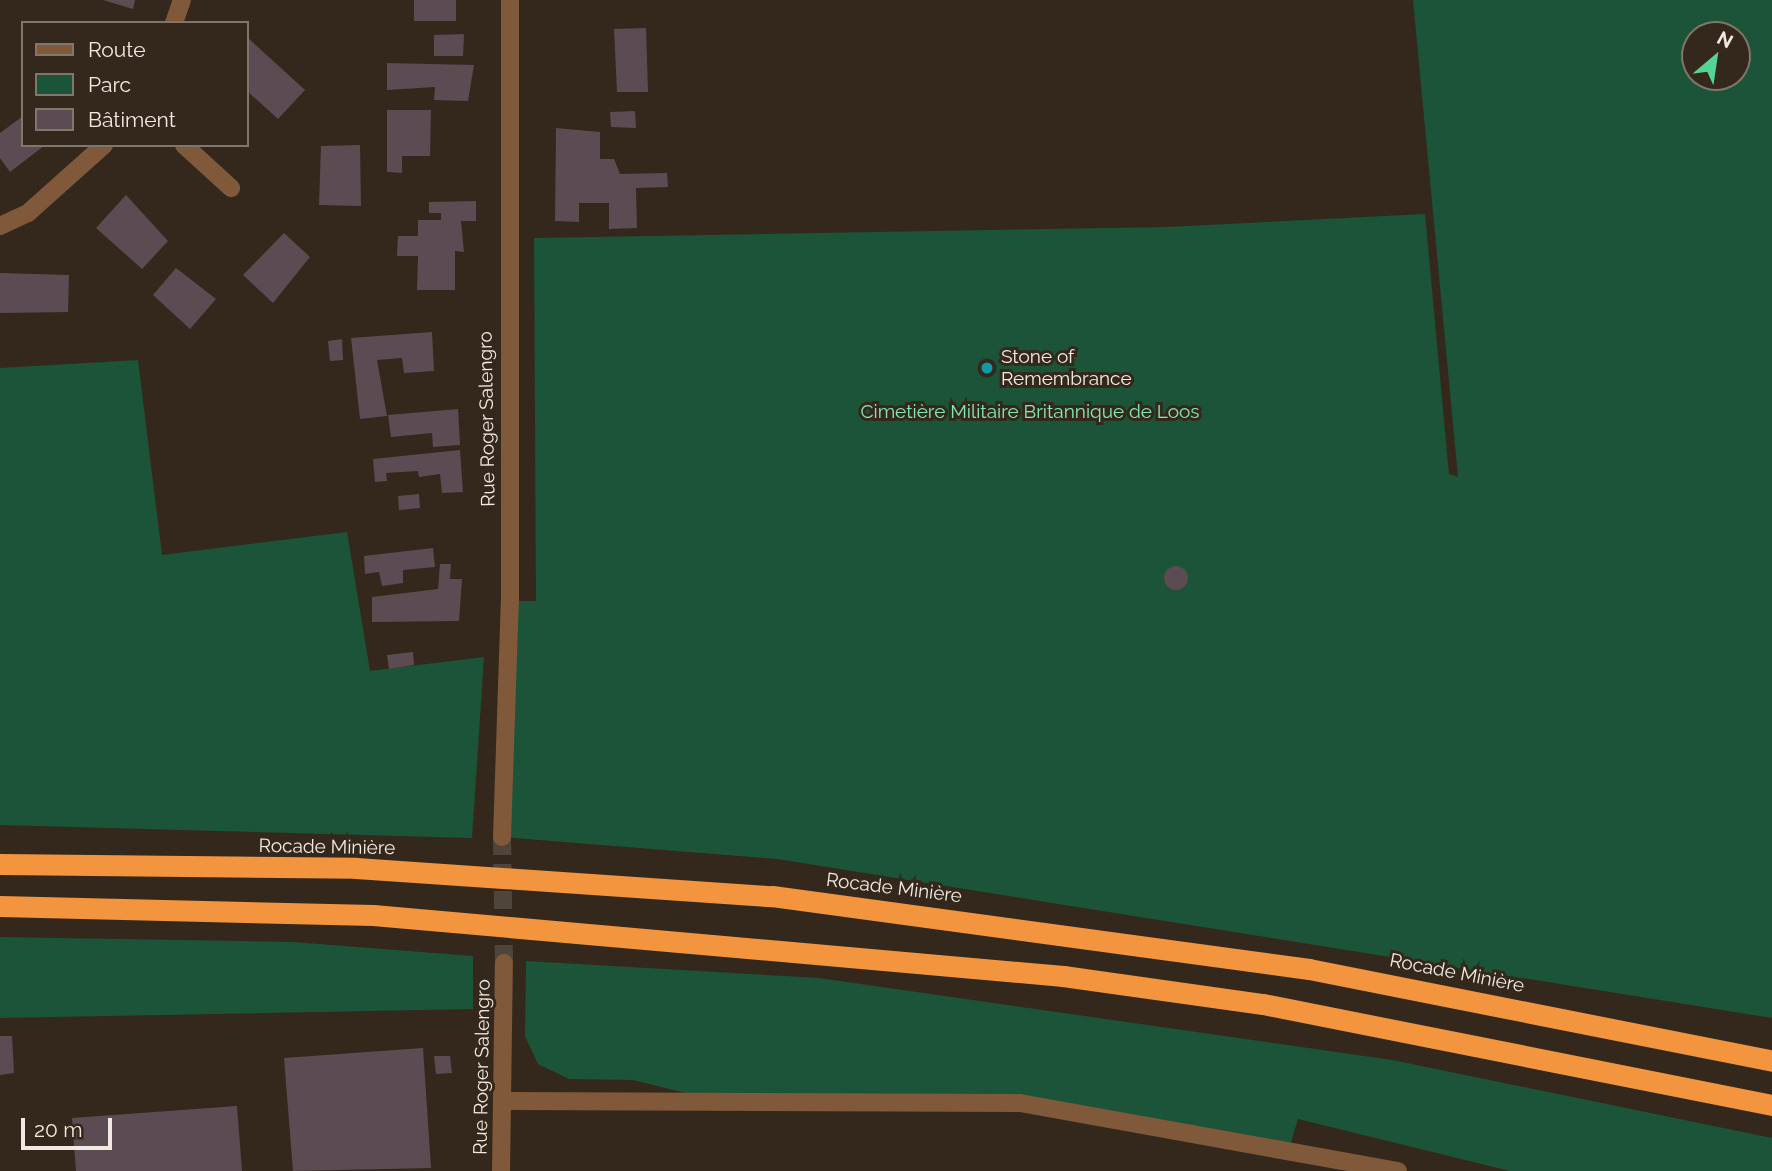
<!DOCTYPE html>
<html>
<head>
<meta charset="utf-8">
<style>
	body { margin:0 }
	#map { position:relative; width:1772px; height:1171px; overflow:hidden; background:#34281c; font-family:Raleway,sans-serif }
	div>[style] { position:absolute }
	.green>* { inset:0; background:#1b5439 }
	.building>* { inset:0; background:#5c4b52 }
	.round { border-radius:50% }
	.minor-tunnel>* { height:18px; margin-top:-9px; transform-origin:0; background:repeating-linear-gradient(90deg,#50453a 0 18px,transparent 0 27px) }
	.minor>* { height:18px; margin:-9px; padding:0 9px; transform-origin:9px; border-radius:9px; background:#7f593a }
	.highway>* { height:21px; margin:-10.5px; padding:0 10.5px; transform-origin:10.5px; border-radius:10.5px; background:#f3953f }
	.dots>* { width:19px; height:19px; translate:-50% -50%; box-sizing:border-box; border:4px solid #34281c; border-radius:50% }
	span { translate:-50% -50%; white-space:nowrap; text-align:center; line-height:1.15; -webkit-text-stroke:6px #34281c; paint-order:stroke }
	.poi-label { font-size:19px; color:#f2eae2 }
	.left { translate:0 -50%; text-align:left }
	.park-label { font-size:19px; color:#83e7b4 }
	.street-label { font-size:19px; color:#f2eae2 }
	.legend { position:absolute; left:21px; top:21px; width:228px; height:126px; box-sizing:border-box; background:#34281c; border:2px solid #80766b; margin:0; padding:9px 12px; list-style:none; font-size:21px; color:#f2eae2 }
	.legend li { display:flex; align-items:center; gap:14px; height:35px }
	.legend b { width:35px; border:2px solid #80766b }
	.north { position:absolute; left:1681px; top:21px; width:70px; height:70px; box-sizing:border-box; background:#34281c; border:2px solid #80766b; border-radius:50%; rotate:29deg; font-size:19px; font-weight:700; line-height:28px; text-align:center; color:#f2eae2 }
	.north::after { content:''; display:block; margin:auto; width:24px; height:32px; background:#54d395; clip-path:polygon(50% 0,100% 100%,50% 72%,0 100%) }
	.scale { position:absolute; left:21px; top:1118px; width:91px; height:32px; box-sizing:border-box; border:4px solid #f2eae2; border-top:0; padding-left:9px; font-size:21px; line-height:24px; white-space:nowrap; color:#f2eae2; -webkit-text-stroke:5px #34281c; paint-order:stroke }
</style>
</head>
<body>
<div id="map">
	<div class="green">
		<i style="clip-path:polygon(evenodd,1413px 0,1772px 0,1772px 1018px,777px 859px,502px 837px,510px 601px,536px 601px,534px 238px,1167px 227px,1425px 214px,1449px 474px,1458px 477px,1413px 0,1695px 35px,1737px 35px,1737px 77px,1695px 77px,1695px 35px)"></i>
		<i style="clip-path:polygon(138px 360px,162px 555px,347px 532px,370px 671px,484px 657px,472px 838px,0 825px,0 368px)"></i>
		<i style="clip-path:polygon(0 937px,293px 942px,473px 956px,473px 1009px,0 1018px)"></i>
		<i style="clip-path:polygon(526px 961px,819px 978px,1392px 1060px,1772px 1138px,1772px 1171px,1510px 1171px,1298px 1119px,1288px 1152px,1020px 1103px,726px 1103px,633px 1080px,569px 1079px,538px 1064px,525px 1036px)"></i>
	</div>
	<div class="building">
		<i style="clip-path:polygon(103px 0,135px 0,133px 9px)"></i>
		<i style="clip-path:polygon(414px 0,456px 0,456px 21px,414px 21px)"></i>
		<i style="clip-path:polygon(646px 28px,648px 92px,617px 92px,614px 29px)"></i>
		<i style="clip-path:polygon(464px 34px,463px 56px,434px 56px,434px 35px)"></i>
		<i style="clip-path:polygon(247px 37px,305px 90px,278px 119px,247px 91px)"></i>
		<i style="clip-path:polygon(387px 63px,474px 65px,468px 101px,434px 100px,435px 87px,387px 90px)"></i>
		<i style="clip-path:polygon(387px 110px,431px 110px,430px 156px,402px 156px,402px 173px,387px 172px)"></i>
		<i style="clip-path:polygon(635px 111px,636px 128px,611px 127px,610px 112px)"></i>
		<i style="clip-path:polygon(23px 116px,23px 145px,45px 145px,10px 172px,0 158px,0 133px)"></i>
		<i style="clip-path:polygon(556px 128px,600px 132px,600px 159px,614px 159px,620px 174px,667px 173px,668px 187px,636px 188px,637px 228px,609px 229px,609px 203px,579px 203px,579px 222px,555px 221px)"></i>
		<i style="clip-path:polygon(360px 145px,361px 206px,319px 205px,321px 146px)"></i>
		<i style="clip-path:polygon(126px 195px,168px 241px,142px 269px,96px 228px)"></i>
		<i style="clip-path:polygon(476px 201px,476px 221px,461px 221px,464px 252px,455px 251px,455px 290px,417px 290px,418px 256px,397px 256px,398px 236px,418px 236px,418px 220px,441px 220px,441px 213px,429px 213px,429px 202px)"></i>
		<i style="clip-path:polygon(284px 233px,310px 257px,273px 303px,243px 275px)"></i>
		<i style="clip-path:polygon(176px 268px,216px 299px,190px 329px,153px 295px)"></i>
		<i style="clip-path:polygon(0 273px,69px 275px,68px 312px,0 313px)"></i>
		<i style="clip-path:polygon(432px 332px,434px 371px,404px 373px,402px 358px,377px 360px,387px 416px,360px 419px,351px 338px)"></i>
		<i style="clip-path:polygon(342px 339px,343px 360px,330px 361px,328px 341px)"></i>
		<i style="clip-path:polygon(458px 409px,460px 445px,433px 447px,432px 433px,391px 437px,388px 415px)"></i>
		<i style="clip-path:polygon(460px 450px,463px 492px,442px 493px,440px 474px,419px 477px,418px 471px,386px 473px,387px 481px,375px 482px,373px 459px)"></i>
		<i style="clip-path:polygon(419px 494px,420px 508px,399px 510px,398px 496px)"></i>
		<i style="clip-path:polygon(433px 548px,435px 567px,403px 570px,403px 583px,382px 586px,379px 572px,365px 574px,364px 556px)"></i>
		<i style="clip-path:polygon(440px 564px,451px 564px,450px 579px,462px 579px,459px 621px,372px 622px,372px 597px,438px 589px)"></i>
		<i class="round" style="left:1164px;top:566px;width:24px;height:24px"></i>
		<i style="clip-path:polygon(413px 652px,414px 665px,389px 669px,387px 655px)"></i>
		<i style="clip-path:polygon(0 1036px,12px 1036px,14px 1073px,0 1075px)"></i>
		<i style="clip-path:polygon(423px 1048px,431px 1168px,293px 1171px,284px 1058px)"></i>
		<i style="clip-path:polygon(434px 1056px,450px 1056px,452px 1073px,436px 1074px)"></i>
		<i style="clip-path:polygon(237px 1106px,242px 1171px,76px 1171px,72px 1118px)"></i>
	</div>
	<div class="minor-tunnel">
		<i style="left:502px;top:837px;width:126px;rotate:89.1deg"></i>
	</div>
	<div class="minor">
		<i style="left:174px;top:23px;width:24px;rotate:-71deg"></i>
		<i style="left:184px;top:145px;width:64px;rotate:42.5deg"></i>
		<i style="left:0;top:226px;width:31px;rotate:-25deg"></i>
		<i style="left:28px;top:213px;width:102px;rotate:-41.8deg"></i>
		<i style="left:502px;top:837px;width:236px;rotate:-88.1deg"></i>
		<i style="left:510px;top:601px;width:601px;rotate:-90deg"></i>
		<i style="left:502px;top:1101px;width:518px;rotate:0.22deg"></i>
		<i style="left:1020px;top:1103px;width:384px;rotate:10.2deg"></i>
		<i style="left:501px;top:1171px;width:208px;rotate:-89.2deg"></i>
	</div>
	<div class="highway">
		<i style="left:0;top:864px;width:356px;rotate:0.6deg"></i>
		<i style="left:356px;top:868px;width:417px;rotate:3.9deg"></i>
		<i style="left:772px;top:896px;width:542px;rotate:7.74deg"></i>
		<i style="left:1309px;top:969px;width:472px;rotate:11.2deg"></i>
		<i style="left:0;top:906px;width:373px;rotate:1.4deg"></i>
		<i style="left:373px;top:915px;width:693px;rotate:5.05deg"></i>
		<i style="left:1063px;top:976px;width:202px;rotate:8deg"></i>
		<i style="left:1263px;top:1004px;width:519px;rotate:11.22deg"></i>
	</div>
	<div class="dots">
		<i style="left:987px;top:368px;background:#0f9aa8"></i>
	</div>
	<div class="poi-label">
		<span class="left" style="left:1001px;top:368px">Stone of<br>Remembrance</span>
	</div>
	<div class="park-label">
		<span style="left:1030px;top:412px">Cimetière Militaire Britannique de Loos</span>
	</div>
	<div class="street-label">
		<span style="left:487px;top:419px;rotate:-91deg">Rue Roger Salengro</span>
		<span style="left:327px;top:847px;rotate:1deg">Rocade Minière</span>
		<span style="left:894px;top:888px;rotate:7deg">Rocade Minière</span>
		<span style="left:1457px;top:973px;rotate:11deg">Rocade Minière</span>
		<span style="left:482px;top:1067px;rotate:-89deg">Rue Roger Salengro</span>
	</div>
	<ul class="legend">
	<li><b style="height:9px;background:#7f593a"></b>Route</li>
	<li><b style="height:19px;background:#1b5439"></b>Parc</li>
	<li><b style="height:19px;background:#5c4b52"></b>Bâtiment</li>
	</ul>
	<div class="north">N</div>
	<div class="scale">20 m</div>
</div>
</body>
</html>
